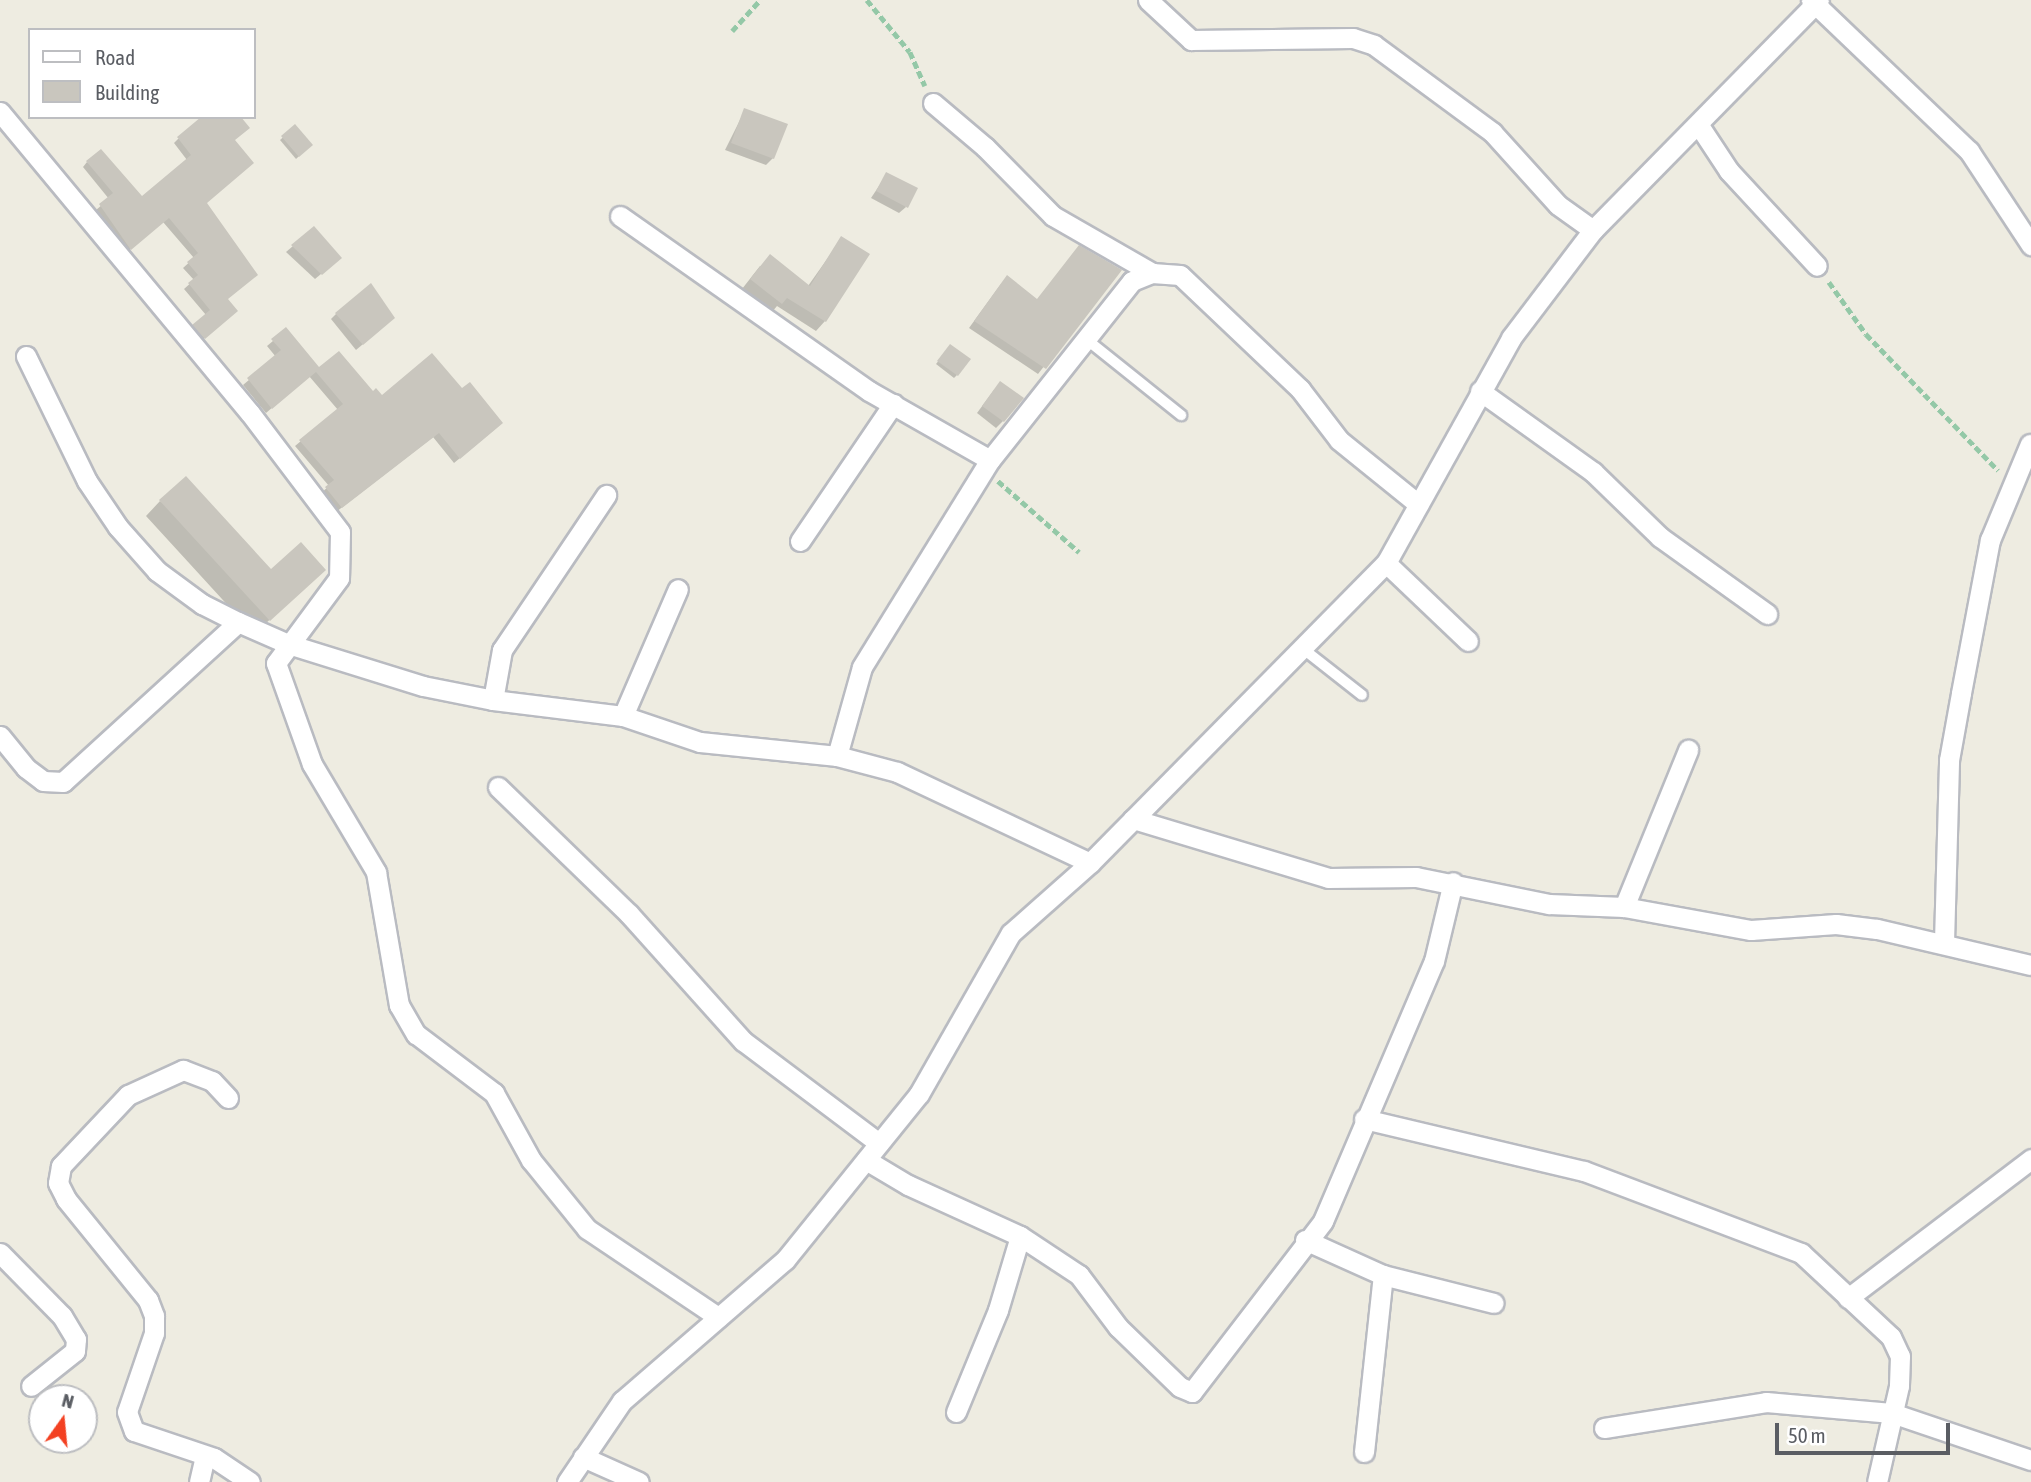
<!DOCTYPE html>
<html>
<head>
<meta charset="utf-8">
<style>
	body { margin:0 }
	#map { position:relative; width:2031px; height:1482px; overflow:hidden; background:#eeece1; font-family:"Asap Condensed",sans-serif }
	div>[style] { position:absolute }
	.shadow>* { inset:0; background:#0003 }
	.building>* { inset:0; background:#c9c6be }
	.path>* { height:4.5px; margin-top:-2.25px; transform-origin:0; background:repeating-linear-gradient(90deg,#94c8a7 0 7px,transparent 0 10.5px) }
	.roads { filter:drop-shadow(2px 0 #b9bbc1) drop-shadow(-2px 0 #b9bbc1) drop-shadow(0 2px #b9bbc1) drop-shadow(0 -2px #b9bbc1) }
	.lane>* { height:10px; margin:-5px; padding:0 5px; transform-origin:5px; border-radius:5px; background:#fff }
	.street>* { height:19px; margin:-9.5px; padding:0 9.5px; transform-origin:9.5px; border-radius:9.5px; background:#fff }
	span { translate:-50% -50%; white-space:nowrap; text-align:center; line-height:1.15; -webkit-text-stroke:6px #fff; paint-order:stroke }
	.legend { position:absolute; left:28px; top:28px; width:228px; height:91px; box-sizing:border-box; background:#fff; border:2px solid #bdbec1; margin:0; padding:9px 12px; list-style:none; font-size:21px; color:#5a5d63 }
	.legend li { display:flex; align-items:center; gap:14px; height:35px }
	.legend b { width:35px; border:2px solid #bdbec1 }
	.north { position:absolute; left:28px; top:1384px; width:70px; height:70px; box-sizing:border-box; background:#fff; border:2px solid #bdbec1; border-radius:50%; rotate:15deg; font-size:19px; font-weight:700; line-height:28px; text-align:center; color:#5a5d63 }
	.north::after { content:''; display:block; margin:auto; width:24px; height:32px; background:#f34122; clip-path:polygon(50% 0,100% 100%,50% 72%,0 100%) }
	.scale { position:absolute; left:1775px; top:1423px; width:175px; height:32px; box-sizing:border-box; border:4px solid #5a5d63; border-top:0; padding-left:9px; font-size:21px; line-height:24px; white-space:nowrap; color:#5a5d63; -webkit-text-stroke:5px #fff; paint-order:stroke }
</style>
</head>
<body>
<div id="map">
	<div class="shadow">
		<i style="clip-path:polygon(745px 110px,773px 158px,766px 165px,725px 150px)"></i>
		<i style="clip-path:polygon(295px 127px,311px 145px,296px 159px,280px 140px)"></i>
		<i style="clip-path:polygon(178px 139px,233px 141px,205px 204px,231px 315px,199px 343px,189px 331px,206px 315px,184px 289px,194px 280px,183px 268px,194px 258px,163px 222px,125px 254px,96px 210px,109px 199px,83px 167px,87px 162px,141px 199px,187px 160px,174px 143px)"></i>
		<i style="clip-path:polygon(887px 174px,906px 207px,899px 213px,871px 198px)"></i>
		<i style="clip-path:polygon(314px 228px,333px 264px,315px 279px,286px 252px)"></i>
		<i style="clip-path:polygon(842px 238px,825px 321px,816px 331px,777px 306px,772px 312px,742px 289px,760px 266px,808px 286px)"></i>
		<i style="clip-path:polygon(1119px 270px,1038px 374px,969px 328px,1001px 284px,1036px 301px)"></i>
		<i style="clip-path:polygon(336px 314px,388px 323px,356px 350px,331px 319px)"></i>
		<i style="clip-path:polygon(286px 330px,319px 370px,382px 397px,495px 429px,454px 463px,433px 437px,336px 512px,320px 494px,329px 486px,295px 446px,338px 410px,309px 376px,266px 413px,243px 385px,276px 357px,267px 346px)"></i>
		<i style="clip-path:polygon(948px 349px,957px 375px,954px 378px,936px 364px)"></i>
		<i style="clip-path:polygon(994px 390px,1003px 421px,996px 428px,977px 413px)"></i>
		<i style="clip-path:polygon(160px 501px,271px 571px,309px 584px,254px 634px,146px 516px)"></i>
	</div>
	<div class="building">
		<i style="clip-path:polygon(744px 108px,788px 124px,774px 159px,731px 143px)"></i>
		<i style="clip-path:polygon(201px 117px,241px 117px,250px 128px,235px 140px,254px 163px,207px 203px,258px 275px,228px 299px,238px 311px,205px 339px,192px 325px,210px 310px,188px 283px,198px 275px,187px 262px,198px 253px,169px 218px,131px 250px,99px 204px,113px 193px,86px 161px,101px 149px,142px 196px,191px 155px,177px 137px)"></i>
		<i style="clip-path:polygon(295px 124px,313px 145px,299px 157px,281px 136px)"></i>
		<i style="clip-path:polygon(886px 172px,918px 188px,908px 208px,876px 191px)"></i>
		<i style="clip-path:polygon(314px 226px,342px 258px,322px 275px,291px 245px)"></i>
		<i style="clip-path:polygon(841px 236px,870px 254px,826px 322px,787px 298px,782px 304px,750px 279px,770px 254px,810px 286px)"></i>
		<i style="clip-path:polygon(1079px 245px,1122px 270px,1046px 369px,974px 321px,1007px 275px,1037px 299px)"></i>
		<i style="clip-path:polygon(371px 283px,395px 318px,363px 345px,335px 313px)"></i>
		<i style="clip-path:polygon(286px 327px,319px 367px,339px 351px,373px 391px,376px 388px,382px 395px,432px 353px,462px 388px,470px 382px,503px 423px,460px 459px,439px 433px,342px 508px,325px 487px,334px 480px,299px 440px,343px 404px,316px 372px,272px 409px,247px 378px,281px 350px,271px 339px)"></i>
		<i style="clip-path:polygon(950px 344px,971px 359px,958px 376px,937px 361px)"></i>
		<i style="clip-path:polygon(1000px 381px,1024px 398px,1004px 422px,982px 406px)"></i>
		<i style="clip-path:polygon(186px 476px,271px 569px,301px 542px,326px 570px,270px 621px,159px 500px)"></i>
	</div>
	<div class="path">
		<i style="left:867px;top:0;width:67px;rotate:50.4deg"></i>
		<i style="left:910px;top:52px;width:37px;rotate:66deg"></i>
		<i style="left:732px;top:31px;width:42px;rotate:-47.9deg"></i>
		<i style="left:1829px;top:282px;width:64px;rotate:54.6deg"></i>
		<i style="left:1866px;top:334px;width:190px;rotate:45.9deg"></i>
		<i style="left:998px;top:481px;width:108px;rotate:41.2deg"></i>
	</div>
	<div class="roads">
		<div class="lane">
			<i style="left:1086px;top:339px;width:122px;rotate:38.7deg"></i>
			<i style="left:1302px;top:648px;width:76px;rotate:38.1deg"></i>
		</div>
		<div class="street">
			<i style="left:1148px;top:0;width:59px;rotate:42.9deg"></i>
			<i style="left:1191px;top:40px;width:162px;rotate:-0.7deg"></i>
			<i style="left:1353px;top:38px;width:22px;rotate:18deg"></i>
			<i style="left:1374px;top:45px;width:147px;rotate:36.4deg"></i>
			<i style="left:1492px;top:132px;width:98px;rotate:47.9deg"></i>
			<i style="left:1558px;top:205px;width:43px;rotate:35.5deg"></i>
			<i style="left:1811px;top:0;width:219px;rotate:43.7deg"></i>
			<i style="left:1969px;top:151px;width:113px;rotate:56.6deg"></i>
			<i style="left:933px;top:103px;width:68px;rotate:40.2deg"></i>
			<i style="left:985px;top:147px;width:97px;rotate:45.4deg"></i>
			<i style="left:1053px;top:216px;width:114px;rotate:29.9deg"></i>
			<i style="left:0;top:112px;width:391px;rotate:50.3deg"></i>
			<i style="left:250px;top:413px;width:149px;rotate:52.9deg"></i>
			<i style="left:340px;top:532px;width:46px;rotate:91.2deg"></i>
			<i style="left:339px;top:578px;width:106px;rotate:126.5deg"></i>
			<i style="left:276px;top:663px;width:107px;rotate:70.4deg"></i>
			<i style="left:312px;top:764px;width:126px;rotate:59.3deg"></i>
			<i style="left:376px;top:872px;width:135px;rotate:80.2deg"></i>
			<i style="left:399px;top:1005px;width:34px;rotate:60deg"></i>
			<i style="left:416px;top:1034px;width:98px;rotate:37.1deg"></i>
			<i style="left:494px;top:1093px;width:77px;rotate:61.1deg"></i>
			<i style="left:531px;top:1160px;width:89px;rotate:50.9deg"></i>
			<i style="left:587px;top:1229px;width:158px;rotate:33.9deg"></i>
			<i style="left:1698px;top:124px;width:56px;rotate:56.6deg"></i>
			<i style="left:1729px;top:171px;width:129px;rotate:47.2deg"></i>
			<i style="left:620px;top:216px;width:304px;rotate:35.1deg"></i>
			<i style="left:869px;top:391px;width:139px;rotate:29.7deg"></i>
			<i style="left:26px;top:356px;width:139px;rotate:64deg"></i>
			<i style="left:87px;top:481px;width:55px;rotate:56deg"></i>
			<i style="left:118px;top:527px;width:59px;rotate:48.4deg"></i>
			<i style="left:157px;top:571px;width:56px;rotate:36.3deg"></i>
			<i style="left:202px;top:604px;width:40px;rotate:26.6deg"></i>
			<i style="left:238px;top:622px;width:55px;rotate:23.7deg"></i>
			<i style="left:288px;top:644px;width:141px;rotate:17.3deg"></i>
			<i style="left:423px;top:686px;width:71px;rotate:11.3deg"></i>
			<i style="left:493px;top:700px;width:131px;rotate:7deg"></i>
			<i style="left:623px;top:716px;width:81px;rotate:18.7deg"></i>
			<i style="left:700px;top:742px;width:138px;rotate:5.8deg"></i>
			<i style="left:837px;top:756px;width:62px;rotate:14.9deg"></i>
			<i style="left:897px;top:772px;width:213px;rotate:25.2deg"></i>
			<i style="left:1480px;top:391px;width:139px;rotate:35.6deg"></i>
			<i style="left:1593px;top:472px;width:93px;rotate:44.1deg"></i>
			<i style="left:1660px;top:537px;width:132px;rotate:35.7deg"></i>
			<i style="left:800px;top:541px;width:166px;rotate:-55.8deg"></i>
			<i style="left:1386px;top:563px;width:113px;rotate:43.6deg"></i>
			<i style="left:493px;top:700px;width:51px;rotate:-79.8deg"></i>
			<i style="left:502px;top:650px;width:187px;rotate:-56.1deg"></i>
			<i style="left:623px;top:716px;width:138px;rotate:-66.6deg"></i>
			<i style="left:0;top:736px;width:41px;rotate:50.9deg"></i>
			<i style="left:26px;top:768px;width:21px;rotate:37deg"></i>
			<i style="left:43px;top:781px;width:20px;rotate:3deg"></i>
			<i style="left:63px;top:782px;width:237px;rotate:-42.4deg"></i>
			<i style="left:837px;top:756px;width:92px;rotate:-74.3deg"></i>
			<i style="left:862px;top:667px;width:243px;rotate:-58.3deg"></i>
			<i style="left:990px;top:460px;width:228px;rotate:-51.6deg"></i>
			<i style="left:1132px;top:281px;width:22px;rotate:-22deg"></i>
			<i style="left:1152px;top:273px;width:28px;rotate:4deg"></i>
			<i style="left:1180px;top:275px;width:166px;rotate:43.5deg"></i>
			<i style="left:1300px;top:389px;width:64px;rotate:52.6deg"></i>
			<i style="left:1339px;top:440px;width:102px;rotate:39deg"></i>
			<i style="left:498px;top:787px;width:182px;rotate:44.1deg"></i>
			<i style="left:629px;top:914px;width:171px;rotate:48.1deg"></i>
			<i style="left:743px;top:1041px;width:170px;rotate:36.9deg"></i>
			<i style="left:1133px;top:819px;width:204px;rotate:16.8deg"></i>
			<i style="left:1328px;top:878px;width:88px;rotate:-0.7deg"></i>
			<i style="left:1416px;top:877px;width:136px;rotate:11.5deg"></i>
			<i style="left:1549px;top:904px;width:75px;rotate:2.3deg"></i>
			<i style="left:1624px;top:907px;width:129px;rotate:10.3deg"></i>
			<i style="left:1751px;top:930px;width:85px;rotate:-4deg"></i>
			<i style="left:1836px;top:924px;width:41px;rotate:7deg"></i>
			<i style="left:1877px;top:929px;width:158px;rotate:13.2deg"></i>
			<i style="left:1624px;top:907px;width:170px;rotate:-67.8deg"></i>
			<i style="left:1944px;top:942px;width:182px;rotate:-88.4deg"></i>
			<i style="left:1949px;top:760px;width:68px;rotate:-79.8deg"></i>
			<i style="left:1961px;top:693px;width:156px;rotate:-79.3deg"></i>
			<i style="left:1990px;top:540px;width:104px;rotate:-67.4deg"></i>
			<i style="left:228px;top:1098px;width:23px;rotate:-133deg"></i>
			<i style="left:212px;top:1081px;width:31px;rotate:-159deg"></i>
			<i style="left:183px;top:1070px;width:60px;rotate:155.6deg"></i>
			<i style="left:128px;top:1095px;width:98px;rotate:133.3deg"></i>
			<i style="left:61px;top:1166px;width:17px;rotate:100deg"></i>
			<i style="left:58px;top:1183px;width:18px;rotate:63deg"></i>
			<i style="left:66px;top:1199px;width:130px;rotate:50.9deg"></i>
			<i style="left:148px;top:1300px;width:17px;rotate:69deg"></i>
			<i style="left:154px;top:1316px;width:17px;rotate:90deg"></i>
			<i style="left:154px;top:1333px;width:83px;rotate:108.9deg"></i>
			<i style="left:127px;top:1412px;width:20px;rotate:70deg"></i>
			<i style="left:134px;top:1431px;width:84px;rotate:18.6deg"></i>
			<i style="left:214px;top:1458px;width:43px;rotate:33.7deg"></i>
			<i style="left:1364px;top:1119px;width:226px;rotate:13.3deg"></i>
			<i style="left:1584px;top:1171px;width:232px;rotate:20.7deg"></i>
			<i style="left:1801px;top:1253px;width:123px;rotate:43deg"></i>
			<i style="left:1891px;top:1337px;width:21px;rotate:65deg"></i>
			<i style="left:1900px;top:1356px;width:30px;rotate:92deg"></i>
			<i style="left:1899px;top:1386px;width:98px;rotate:102.9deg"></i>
			<i style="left:866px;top:1160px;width:49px;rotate:30.8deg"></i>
			<i style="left:908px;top:1185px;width:123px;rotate:24.5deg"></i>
			<i style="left:1020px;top:1236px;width:71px;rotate:33.5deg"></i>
			<i style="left:1079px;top:1275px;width:65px;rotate:53.1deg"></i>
			<i style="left:1118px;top:1327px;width:86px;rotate:44.1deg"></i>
			<i style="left:1180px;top:1387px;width:13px;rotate:23deg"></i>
			<i style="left:1192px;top:1392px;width:215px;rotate:-52.5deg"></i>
			<i style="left:1323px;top:1221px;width:283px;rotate:-66.9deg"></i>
			<i style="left:1434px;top:961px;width:81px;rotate:-76.5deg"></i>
			<i style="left:1305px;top:1240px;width:85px;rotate:24.2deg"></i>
			<i style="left:1383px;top:1275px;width:114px;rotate:14.2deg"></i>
			<i style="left:0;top:1253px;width:88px;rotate:45.5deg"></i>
			<i style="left:62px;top:1316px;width:27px;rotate:59deg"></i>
			<i style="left:76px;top:1339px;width:12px;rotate:95deg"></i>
			<i style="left:75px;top:1351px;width:56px;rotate:141.5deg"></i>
			<i style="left:1848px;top:1298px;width:230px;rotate:-37.2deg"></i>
			<i style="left:956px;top:1412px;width:110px;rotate:-67.6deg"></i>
			<i style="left:998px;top:1310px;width:77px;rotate:-73.4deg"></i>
			<i style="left:1604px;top:1428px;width:164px;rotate:-9.1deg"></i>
			<i style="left:1766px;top:1402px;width:126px;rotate:5deg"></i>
			<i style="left:1892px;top:1413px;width:147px;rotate:18.7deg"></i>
			<i style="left:1364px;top:1452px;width:178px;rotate:-83.9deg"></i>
			<i style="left:583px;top:1457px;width:61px;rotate:24.1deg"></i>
			<i style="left:199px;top:1482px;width:27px;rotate:-77deg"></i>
			<i style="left:567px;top:1482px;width:98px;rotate:-55.8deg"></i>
			<i style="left:622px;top:1401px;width:216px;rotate:-40.9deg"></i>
			<i style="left:785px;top:1260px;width:213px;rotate:-51.1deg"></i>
			<i style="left:919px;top:1094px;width:185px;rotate:-60.3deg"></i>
			<i style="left:1011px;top:933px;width:106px;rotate:-41.5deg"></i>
			<i style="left:1090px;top:863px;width:421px;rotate:-45.4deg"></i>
			<i style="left:1386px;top:563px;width:257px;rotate:-60.9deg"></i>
			<i style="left:1511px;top:338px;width:136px;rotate:-52.8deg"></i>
			<i style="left:1593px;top:230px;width:322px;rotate:-45.5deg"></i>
		</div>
	</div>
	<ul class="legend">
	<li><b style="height:9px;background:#fff"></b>Road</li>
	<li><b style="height:19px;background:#c9c6be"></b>Building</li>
	</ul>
	<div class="north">N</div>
	<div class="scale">50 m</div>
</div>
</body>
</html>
